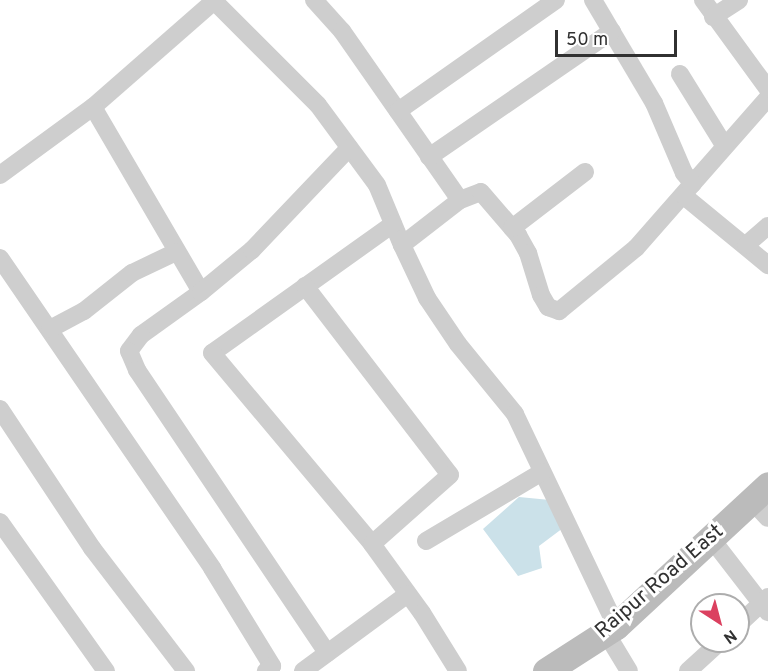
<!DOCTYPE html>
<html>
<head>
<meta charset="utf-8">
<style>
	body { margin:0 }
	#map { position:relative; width:768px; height:671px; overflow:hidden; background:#fff; font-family:Overpass,sans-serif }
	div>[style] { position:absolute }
	.water>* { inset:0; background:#cbe1e9 }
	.street>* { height:18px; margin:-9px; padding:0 9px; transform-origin:9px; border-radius:9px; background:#cecece }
	.secondary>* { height:27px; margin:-13.5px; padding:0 13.5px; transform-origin:13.5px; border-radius:13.5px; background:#bbb }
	span { translate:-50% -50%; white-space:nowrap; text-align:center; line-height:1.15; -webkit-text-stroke:6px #fff; paint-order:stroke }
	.street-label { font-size:21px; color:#313131 }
	.north { position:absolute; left:690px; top:593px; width:60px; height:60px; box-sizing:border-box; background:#fff; border:2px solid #adadad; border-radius:50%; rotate:144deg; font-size:16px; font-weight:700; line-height:24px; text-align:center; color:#313131 }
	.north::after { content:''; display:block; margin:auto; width:21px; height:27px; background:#db405f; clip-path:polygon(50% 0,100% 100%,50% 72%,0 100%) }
	.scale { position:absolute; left:555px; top:30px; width:122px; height:27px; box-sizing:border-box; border:3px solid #313131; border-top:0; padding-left:8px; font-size:18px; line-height:21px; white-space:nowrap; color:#313131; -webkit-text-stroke:4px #fff; paint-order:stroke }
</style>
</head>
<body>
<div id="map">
	<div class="water">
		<i style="clip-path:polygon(519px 497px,550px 500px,563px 528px,539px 546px,542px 568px,518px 576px,483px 529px)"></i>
	</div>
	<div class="street">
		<i style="left:213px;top:0;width:148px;rotate:45deg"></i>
		<i style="left:318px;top:105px;width:99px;rotate:53.6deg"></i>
		<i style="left:377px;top:185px;width:65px;rotate:67.4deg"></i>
		<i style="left:402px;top:245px;width:73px;rotate:-37.8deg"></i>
		<i style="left:460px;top:200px;width:22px;rotate:-21deg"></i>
		<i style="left:481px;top:192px;width:57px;rotate:49.3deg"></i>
		<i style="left:518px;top:235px;width:21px;rotate:61deg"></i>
		<i style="left:528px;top:253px;width:44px;rotate:72.8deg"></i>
		<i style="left:541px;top:295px;width:14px;rotate:60deg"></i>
		<i style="left:548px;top:307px;width:12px;rotate:20deg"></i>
		<i style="left:559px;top:311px;width:99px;rotate:-39.3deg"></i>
		<i style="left:636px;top:248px;width:200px;rotate:-48.7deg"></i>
		<i style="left:314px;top:0;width:42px;rotate:47.9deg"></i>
		<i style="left:342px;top:31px;width:206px;rotate:55.1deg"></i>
		<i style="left:593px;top:0;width:120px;rotate:59.4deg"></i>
		<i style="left:654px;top:103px;width:76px;rotate:66.8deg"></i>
		<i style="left:684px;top:173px;width:14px;rotate:51deg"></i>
		<i style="left:703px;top:0;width:110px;rotate:53.9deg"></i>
		<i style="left:713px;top:17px;width:31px;rotate:-33deg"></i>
		<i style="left:680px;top:74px;width:84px;rotate:58.2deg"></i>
		<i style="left:93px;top:107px;width:161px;rotate:-41.2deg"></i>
		<i style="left:398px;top:111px;width:193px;rotate:-35.1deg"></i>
		<i style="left:429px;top:157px;width:222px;rotate:-34.5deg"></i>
		<i style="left:0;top:175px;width:115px;rotate:-36.2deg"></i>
		<i style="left:93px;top:107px;width:214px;rotate:59.7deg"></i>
		<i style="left:201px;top:292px;width:74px;rotate:144.4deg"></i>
		<i style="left:141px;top:335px;width:20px;rotate:127deg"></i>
		<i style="left:129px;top:351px;width:21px;rotate:67deg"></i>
		<i style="left:137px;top:370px;width:341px;rotate:56.1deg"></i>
		<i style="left:684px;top:196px;width:109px;rotate:39.4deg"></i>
		<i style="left:393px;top:224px;width:222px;rotate:144.5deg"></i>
		<i style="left:212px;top:353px;width:249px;rotate:50deg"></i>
		<i style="left:372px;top:544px;width:85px;rotate:54.1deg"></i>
		<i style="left:422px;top:613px;width:68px;rotate:58.2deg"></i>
		<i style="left:512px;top:228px;width:92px;rotate:-37.5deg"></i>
		<i style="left:402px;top:245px;width:59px;rotate:64.7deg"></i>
		<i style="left:427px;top:298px;width:55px;rotate:56deg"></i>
		<i style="left:458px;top:344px;width:90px;rotate:50.8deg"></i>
		<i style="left:515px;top:414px;width:235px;rotate:64.5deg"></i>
		<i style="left:746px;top:245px;width:29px;rotate:-41deg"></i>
		<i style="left:0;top:258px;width:376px;rotate:55.6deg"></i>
		<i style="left:212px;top:568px;width:115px;rotate:58.5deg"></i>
		<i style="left:272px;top:666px;width:8px;rotate:140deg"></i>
		<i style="left:305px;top:286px;width:238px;rotate:52.5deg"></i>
		<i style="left:450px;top:475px;width:104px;rotate:138.5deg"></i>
		<i style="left:201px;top:292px;width:66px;rotate:-39.5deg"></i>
		<i style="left:252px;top:250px;width:141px;rotate:-46.4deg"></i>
		<i style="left:50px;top:329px;width:38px;rotate:-28deg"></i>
		<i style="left:84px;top:311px;width:61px;rotate:-38.4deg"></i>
		<i style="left:132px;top:273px;width:49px;rotate:-25.5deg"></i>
		<i style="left:0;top:409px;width:167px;rotate:56.5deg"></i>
		<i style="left:92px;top:548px;width:155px;rotate:52.6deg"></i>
		<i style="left:752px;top:501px;width:23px;rotate:47deg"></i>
		<i style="left:0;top:522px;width:183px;rotate:54.6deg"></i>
		<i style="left:710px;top:537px;width:95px;rotate:52.3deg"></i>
		<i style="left:426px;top:541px;width:135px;rotate:-30.7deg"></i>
		<i style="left:738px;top:625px;width:41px;rotate:-43deg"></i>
		<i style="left:606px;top:633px;width:44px;rotate:58.8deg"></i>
		<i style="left:303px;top:671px;width:130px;rotate:-36.3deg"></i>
		<i style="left:688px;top:671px;width:45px;rotate:-42.3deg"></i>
	</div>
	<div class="secondary">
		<i style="left:546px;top:671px;width:83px;rotate:-32.7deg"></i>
		<i style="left:616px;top:626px;width:207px;rotate:-42.8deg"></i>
	</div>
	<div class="street-label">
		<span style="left:660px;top:582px;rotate:-41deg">Raipur Road East</span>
	</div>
	<div class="north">N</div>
	<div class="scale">50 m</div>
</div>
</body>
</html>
